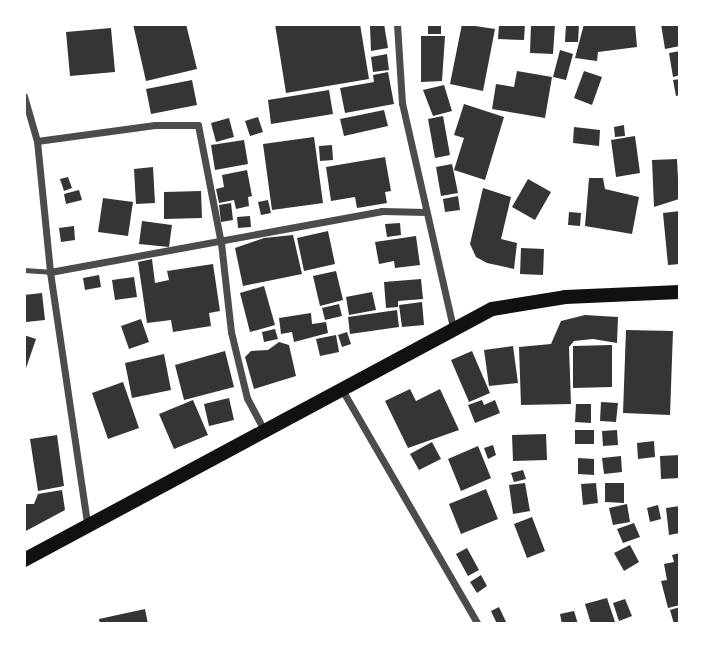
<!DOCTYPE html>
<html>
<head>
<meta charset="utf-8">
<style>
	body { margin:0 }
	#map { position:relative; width:704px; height:648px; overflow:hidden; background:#fff; font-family:"Work Sans",sans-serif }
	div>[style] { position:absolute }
	.building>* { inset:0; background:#353535 }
	.service>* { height:5px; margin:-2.5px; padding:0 2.5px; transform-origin:2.5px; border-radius:2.5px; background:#4c4c4c }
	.minor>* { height:7px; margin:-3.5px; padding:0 3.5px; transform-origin:3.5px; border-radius:3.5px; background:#4c4c4c }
	.secondary>* { height:14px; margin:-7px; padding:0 7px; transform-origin:7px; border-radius:7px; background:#111 }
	span { translate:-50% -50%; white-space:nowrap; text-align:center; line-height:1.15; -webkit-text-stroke:7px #fff; paint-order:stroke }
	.frame { position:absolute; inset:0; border:26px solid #fff; pointer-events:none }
</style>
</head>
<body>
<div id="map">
	<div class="building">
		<i style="clip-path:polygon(133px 24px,186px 24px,197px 69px,146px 81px)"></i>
		<i style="clip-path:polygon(275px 24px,360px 24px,369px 79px,286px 93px)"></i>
		<i style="clip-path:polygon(384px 24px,388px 48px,371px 51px,370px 26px)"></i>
		<i style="clip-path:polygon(428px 24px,441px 24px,441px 34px,428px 34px)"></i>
		<i style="clip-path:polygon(462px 24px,495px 29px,483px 91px,450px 84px)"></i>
		<i style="clip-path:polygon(499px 24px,525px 24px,524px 40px,498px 39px)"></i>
		<i style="clip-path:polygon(531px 24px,555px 24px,553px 54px,530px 53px)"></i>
		<i style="clip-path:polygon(566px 24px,579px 24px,578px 42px,565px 42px)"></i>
		<i style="clip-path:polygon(584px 24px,635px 24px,637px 47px,598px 52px,597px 61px,575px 58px)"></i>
		<i style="clip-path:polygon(661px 24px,680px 24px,680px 46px,665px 49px)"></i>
		<i style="clip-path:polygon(111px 28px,115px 72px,70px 76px,66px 32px)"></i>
		<i style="clip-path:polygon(421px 36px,445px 36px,442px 81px,421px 82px)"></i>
		<i style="clip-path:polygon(560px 50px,573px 54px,566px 80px,553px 77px)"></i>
		<i style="clip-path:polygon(680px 51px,680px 75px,673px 77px,669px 53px)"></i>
		<i style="clip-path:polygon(387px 54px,389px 70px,373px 72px,371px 57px)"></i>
		<i style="clip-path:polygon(517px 71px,552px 77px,545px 118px,492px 109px,496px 84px,514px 87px)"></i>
		<i style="clip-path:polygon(584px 71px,602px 77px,592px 105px,574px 98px)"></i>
		<i style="clip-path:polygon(388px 72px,394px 104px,345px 113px,340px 88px,374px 82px,373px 75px)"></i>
		<i style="clip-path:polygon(680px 79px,680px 95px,676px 96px,673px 80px)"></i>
		<i style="clip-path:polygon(192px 80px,197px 105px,151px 114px,146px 89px)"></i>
		<i style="clip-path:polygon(444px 85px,452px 111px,433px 116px,423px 90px)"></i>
		<i style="clip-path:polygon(329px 90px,333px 114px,271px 124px,268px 100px)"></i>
		<i style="clip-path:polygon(464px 104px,504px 117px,485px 180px,454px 170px,464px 138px,454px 135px)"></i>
		<i style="clip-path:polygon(384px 110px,388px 126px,344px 136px,340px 119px)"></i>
		<i style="clip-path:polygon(443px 116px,450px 155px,435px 158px,428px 119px)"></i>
		<i style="clip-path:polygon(258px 117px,263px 132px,250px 136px,245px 121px)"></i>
		<i style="clip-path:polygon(229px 118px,234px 137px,216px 142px,211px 123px)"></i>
		<i style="clip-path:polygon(624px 125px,625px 136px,615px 137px,614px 127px)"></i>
		<i style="clip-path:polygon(574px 127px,600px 130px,599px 146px,573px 143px)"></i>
		<i style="clip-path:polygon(635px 136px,640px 173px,616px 177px,611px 140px)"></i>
		<i style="clip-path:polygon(314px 137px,323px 203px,272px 210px,263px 144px)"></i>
		<i style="clip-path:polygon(244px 140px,248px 164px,215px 170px,211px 145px)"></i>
		<i style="clip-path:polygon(332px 145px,333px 160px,320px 161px,319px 146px)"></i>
		<i style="clip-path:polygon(385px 157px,391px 191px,385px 192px,387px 203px,357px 208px,355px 197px,331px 201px,326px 167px)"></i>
		<i style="clip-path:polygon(677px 159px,679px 199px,654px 207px,652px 160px)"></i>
		<i style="clip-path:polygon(452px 164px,458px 193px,441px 196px,436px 167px)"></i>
		<i style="clip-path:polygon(153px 167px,155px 203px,136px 204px,134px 169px)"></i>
		<i style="clip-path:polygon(247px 170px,252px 196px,248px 197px,249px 206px,236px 209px,234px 200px,219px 203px,216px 189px,224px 187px,222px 175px)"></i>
		<i style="clip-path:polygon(68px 177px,72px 188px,64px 191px,60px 179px)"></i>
		<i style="clip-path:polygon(589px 178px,603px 178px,605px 189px,639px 197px,632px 234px,585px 226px)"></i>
		<i style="clip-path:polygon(528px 179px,551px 192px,535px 220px,512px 207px)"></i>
		<i style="clip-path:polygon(483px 188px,511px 197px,501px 239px,517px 243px,514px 269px,487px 263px,476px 257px,470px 244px)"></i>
		<i style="clip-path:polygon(79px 190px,82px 200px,66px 204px,64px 194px)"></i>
		<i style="clip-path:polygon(201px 191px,202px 218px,164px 219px,164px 192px)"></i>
		<i style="clip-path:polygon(458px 196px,460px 210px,445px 212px,443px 199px)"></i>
		<i style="clip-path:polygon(103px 198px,133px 202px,128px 236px,98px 232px)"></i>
		<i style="clip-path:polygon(268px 200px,271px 213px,261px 215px,258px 202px)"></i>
		<i style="clip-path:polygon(231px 203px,233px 220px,221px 222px,219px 205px)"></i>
		<i style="clip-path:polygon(680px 211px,680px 264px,668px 265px,663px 213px)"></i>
		<i style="clip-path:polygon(569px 212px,581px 213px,580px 226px,568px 225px)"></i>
		<i style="clip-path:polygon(250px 216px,251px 227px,238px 228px,237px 217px)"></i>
		<i style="clip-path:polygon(142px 221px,172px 225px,169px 247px,139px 244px)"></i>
		<i style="clip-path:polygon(400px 223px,401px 235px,387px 237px,385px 224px)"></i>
		<i style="clip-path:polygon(74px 226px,75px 240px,61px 242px,59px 228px)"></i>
		<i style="clip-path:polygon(328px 231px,335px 264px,304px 271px,297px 238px)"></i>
		<i style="clip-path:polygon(293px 235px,302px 274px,243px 286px,235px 248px,264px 238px)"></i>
		<i style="clip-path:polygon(416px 236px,420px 265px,395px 268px,394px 261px,379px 264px,375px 242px)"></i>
		<i style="clip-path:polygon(521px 248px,544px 249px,543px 275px,520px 274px)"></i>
		<i style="clip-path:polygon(152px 259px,155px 283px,169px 280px,167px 271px,213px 264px,220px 311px,209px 313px,211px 326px,173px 332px,171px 320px,147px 323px,138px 262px)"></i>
		<i style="clip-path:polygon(336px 271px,343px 300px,320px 306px,313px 276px)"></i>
		<i style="clip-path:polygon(99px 275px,101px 287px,85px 290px,83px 278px)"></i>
		<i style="clip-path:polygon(134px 277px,137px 297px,115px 300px,112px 280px)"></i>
		<i style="clip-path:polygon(421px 279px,423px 299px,398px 301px,398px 307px,386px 308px,384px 282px)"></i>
		<i style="clip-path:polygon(264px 286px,275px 325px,250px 332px,240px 293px)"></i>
		<i style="clip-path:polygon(372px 292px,376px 310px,349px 315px,346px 297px)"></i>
		<i style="clip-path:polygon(42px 293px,45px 320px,26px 322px,24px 295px)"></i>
		<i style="clip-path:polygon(422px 302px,424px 325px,402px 327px,399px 305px)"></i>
		<i style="clip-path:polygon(339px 304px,342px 316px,325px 320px,322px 308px)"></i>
		<i style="clip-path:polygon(397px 310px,399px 327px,350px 334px,348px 317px)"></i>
		<i style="clip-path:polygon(311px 313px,312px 324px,326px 322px,328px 333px,294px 342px,292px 332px,281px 334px,279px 318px)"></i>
		<i style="clip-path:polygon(585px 315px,618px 317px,617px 343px,593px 339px,574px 341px,569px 347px,571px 404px,521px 405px,519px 347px,551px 344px,561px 321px)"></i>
		<i style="clip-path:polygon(141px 319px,149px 342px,129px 349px,121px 326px)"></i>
		<i style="clip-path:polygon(275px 329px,278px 339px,264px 342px,262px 332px)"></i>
		<i style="clip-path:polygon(626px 330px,673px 331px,670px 415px,623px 413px)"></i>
		<i style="clip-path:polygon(347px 332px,351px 344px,342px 347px,338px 335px)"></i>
		<i style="clip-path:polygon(24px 335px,36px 339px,25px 371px,24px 371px)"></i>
		<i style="clip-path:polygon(336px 335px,339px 352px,320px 356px,316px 339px)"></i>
		<i style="clip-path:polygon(279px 342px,289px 345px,296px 376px,254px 389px,245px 357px,251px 351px,268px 350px)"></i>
		<i style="clip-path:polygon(612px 345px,612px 387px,573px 388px,573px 346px)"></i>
		<i style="clip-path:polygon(513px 346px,518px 383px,489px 386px,484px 350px)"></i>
		<i style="clip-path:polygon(225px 351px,234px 387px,184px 400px,175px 365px)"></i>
		<i style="clip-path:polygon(472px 351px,490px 393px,469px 402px,451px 360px)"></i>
		<i style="clip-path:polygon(164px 354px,171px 390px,132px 398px,125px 363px)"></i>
		<i style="clip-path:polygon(123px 382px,139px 428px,108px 439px,92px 393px)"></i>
		<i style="clip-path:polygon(410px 389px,416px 401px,440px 389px,459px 430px,408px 448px,385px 401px)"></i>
		<i style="clip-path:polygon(229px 398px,234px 420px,209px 426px,204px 404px)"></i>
		<i style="clip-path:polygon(193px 400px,208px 435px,174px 449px,159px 414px)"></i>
		<i style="clip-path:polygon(482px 400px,484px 405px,495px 400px,500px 413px,475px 423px,468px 405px)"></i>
		<i style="clip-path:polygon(601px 402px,618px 403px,616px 422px,600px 421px)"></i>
		<i style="clip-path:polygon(576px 404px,591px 404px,591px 423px,575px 422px)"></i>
		<i style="clip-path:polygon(575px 430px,594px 430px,594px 444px,575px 444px)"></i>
		<i style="clip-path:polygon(617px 430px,618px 445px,603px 446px,602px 431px)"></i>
		<i style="clip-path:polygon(546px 434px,547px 460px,513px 461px,512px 435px)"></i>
		<i style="clip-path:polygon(57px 435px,64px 486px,38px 491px,30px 439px)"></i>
		<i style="clip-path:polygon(654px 441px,655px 457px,638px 459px,637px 443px)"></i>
		<i style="clip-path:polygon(432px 442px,441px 459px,419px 470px,410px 454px)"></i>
		<i style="clip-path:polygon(493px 445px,496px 455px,488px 459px,484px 448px)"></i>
		<i style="clip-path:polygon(478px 446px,491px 478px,461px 491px,448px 459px)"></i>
		<i style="clip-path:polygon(680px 455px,680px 478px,661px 479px,660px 456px)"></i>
		<i style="clip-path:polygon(621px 456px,622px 472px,604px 474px,602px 458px)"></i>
		<i style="clip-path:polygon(578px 458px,594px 459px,594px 475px,578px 474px)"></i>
		<i style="clip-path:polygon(523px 470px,526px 479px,514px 482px,511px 473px)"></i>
		<i style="clip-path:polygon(525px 483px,530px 511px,513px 514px,509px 485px)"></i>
		<i style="clip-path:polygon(596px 483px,598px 503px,583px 505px,581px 484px)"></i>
		<i style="clip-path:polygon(605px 483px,624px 483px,624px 503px,605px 502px)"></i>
		<i style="clip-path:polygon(486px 489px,498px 519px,461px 534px,449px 504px)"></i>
		<i style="clip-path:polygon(62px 490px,65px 510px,24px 532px,24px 504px,34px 504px,38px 494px)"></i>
		<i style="clip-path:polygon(627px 504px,630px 522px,613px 525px,609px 508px)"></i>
		<i style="clip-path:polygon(658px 505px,661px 519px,650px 522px,647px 508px)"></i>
		<i style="clip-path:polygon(680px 506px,680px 533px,669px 535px,666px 508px)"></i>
		<i style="clip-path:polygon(532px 517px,545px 551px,527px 558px,514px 524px)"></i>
		<i style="clip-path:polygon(634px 523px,640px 537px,623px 543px,617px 529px)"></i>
		<i style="clip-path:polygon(630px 545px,639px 562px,624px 571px,614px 553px)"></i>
		<i style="clip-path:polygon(467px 548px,479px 570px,468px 576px,456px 554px)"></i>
		<i style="clip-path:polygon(680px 553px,680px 605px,668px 608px,661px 581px,667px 580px,664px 564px,674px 562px,672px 555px)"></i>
		<i style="clip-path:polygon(481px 575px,487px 586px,477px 593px,470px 582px)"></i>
		<i style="clip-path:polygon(607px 598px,615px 622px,591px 624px,585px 604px)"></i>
		<i style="clip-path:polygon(625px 599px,632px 616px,619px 621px,613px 603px)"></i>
		<i style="clip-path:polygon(499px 607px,507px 624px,497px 624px,491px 611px)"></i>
		<i style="clip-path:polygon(680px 607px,680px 624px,674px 624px,670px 610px)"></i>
		<i style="clip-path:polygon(145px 609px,148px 624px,100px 624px,99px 619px)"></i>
		<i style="clip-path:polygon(574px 611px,578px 624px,562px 624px,560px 614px)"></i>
	</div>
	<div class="service">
		<i style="left:24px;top:270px;width:26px;rotate:4deg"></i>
	</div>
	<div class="minor">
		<i style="left:397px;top:24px;width:79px;rotate:86.4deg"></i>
		<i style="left:402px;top:103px;width:231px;rotate:77.2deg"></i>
		<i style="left:24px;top:96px;width:47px;rotate:73.9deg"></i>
		<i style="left:37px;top:141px;width:132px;rotate:84.3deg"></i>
		<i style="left:50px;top:272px;width:255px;rotate:81.6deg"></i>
		<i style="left:37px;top:141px;width:119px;rotate:-7.7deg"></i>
		<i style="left:155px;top:125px;width:43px"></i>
		<i style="left:198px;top:125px;width:120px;rotate:79deg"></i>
		<i style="left:221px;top:243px;width:90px;rotate:83.6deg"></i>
		<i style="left:231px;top:332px;width:68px;rotate:76.4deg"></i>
		<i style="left:247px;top:398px;width:40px;rotate:62deg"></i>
		<i style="left:50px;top:272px;width:338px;rotate:-10.4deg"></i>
		<i style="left:382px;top:211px;width:44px;rotate:1.3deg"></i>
		<i style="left:341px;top:388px;width:273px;rotate:59.9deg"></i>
	</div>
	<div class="secondary">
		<i style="left:24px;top:560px;width:531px;rotate:-28.21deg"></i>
		<i style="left:492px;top:309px;width:74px;rotate:-9.3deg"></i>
		<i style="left:565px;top:297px;width:115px;rotate:-2.5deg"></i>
	</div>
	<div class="frame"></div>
</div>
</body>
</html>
